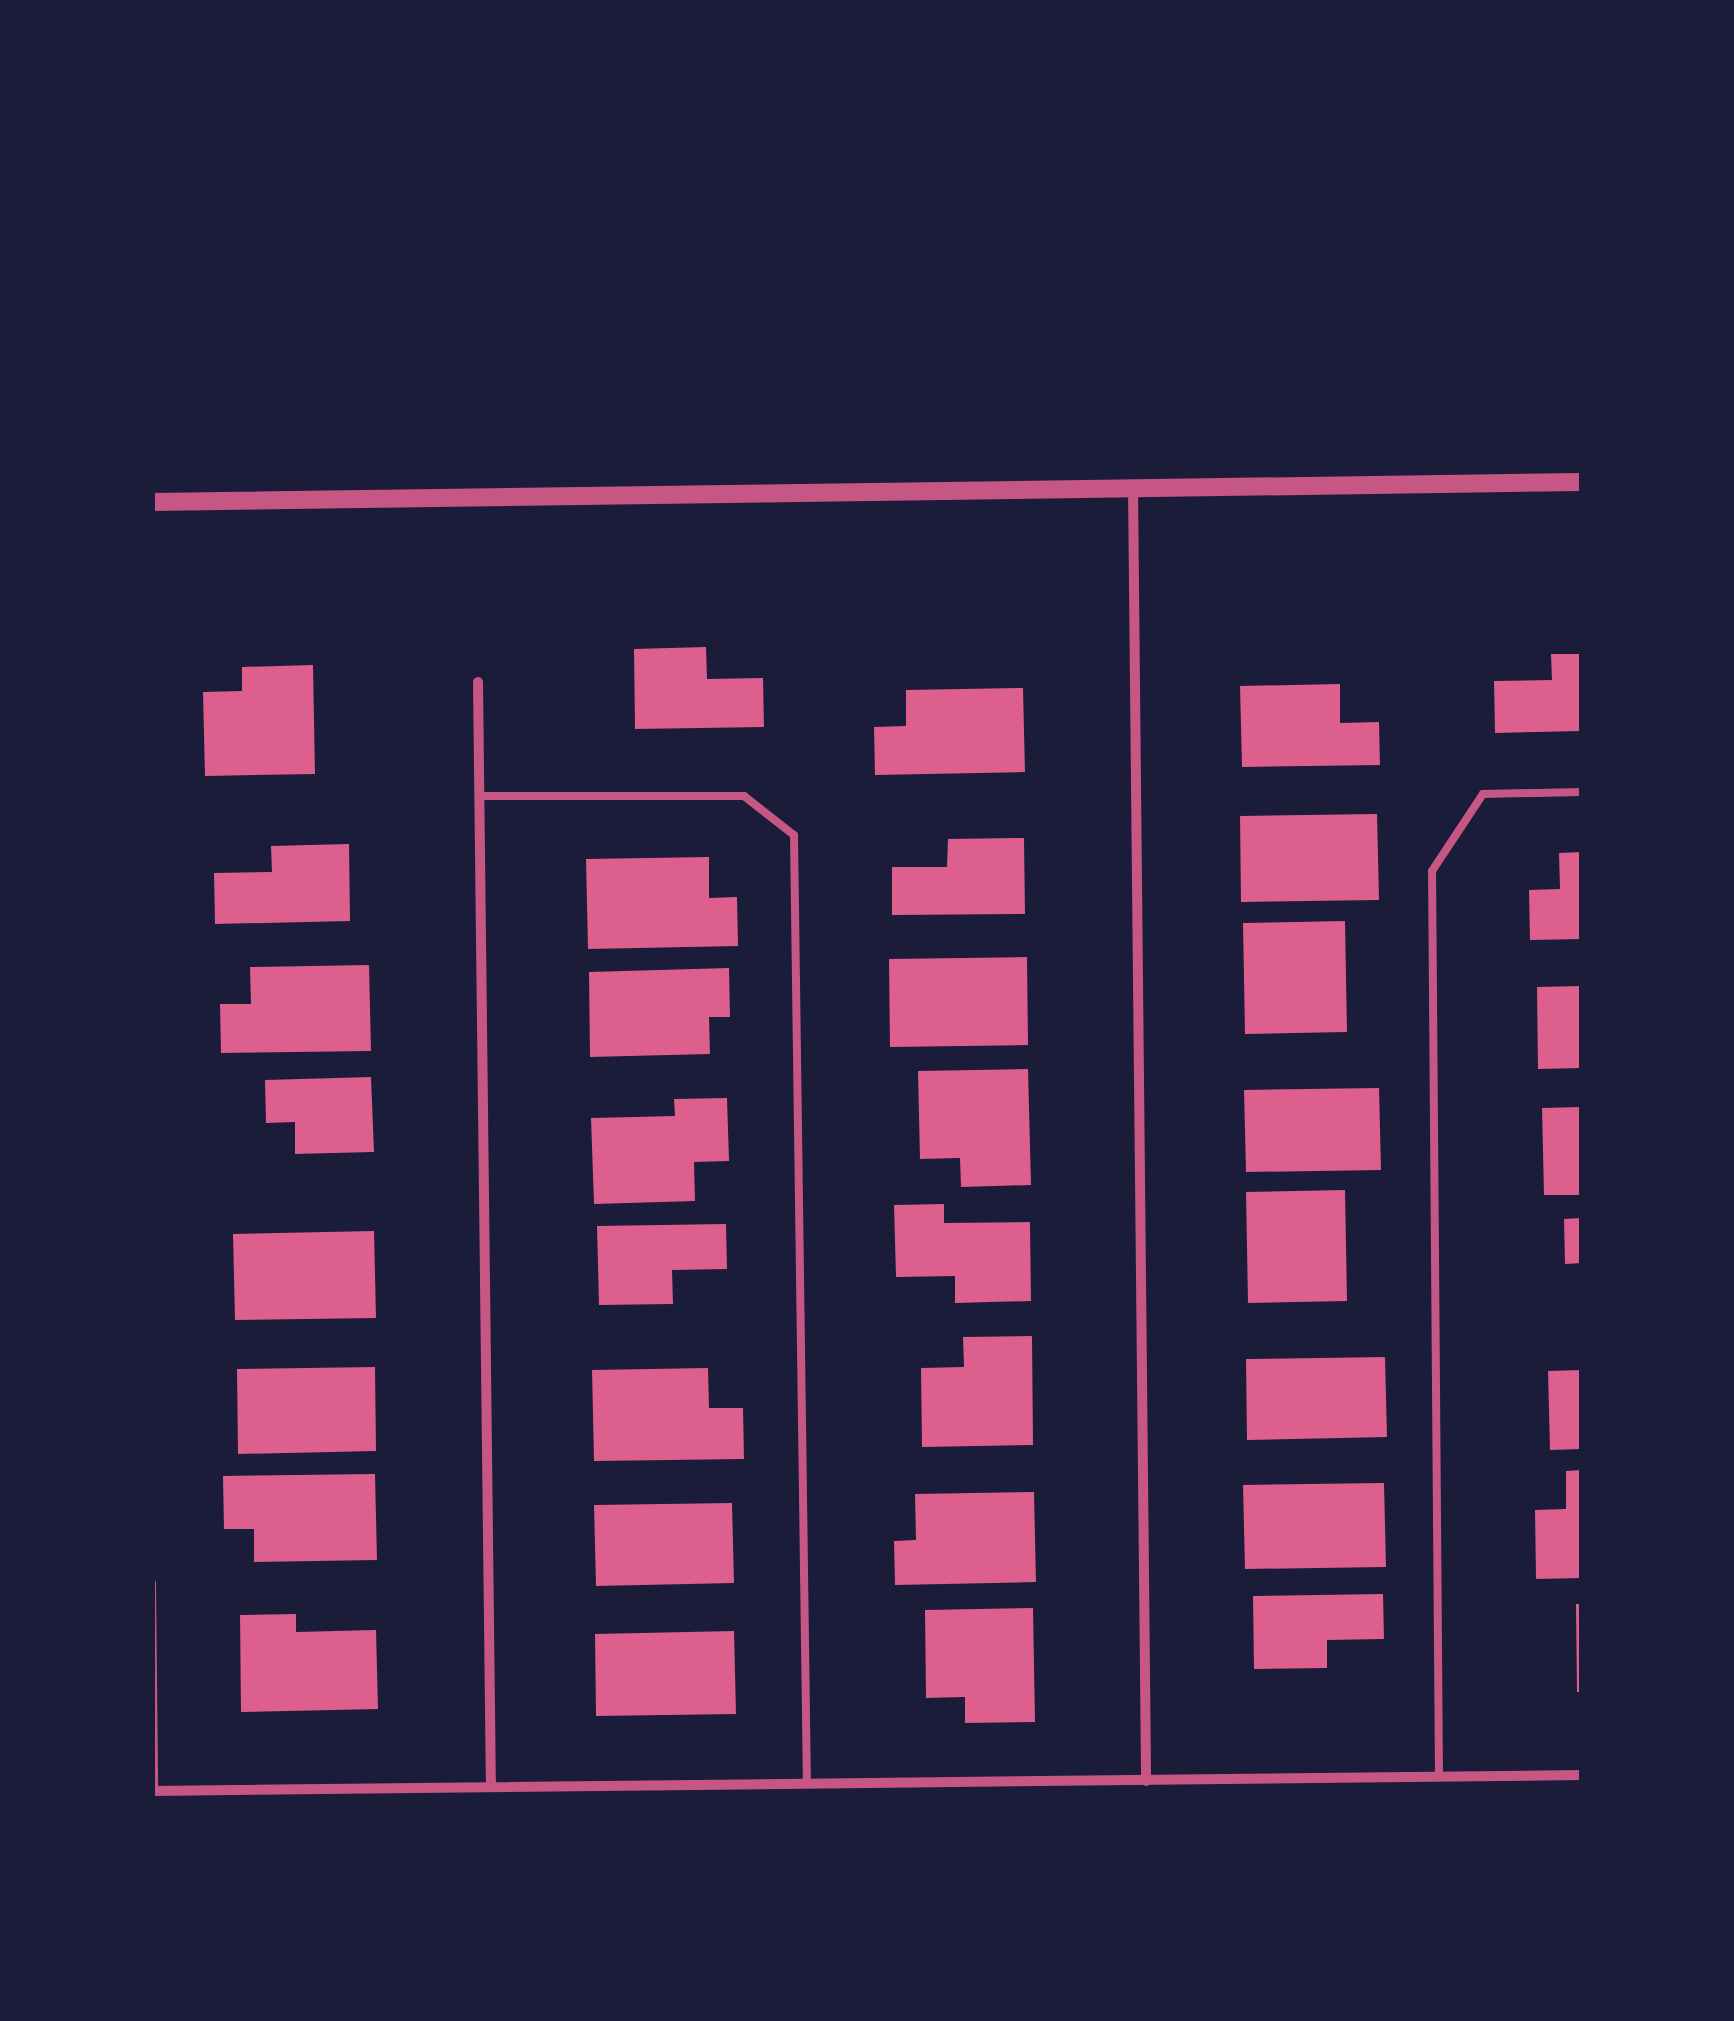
<!DOCTYPE html>
<html>
<head>
<meta charset="utf-8">
<style>
	body { margin:0 }
	#map { position:relative; width:1734px; height:2021px; overflow:hidden; background:#1b1b3a; font-family:"Nunito Sans",sans-serif }
	div>[style] { position:absolute }
	.building>* { inset:0; background:#dd5f8e }
	.service>* { height:8px; margin:-4px; padding:0 4px; transform-origin:4px; border-radius:4px; background:#c65784 }
	.minor>* { height:10px; margin:-5px; padding:0 5px; transform-origin:5px; border-radius:5px; background:#c65784 }
	.tertiary>* { height:18px; margin:-9px; padding:0 9px; transform-origin:9px; border-radius:9px; background:#c65784 }
	span { translate:-50% -50%; white-space:nowrap; text-align:center; line-height:1.15; -webkit-text-stroke:8px #1b1b3a; paint-order:stroke }
	.frame { position:absolute; inset:0; border:155px solid #1b1b3a; pointer-events:none }
</style>
</head>
<body>
<div id="map">
	<div class="building">
		<i style="clip-path:polygon(706px 647px,707px 679px,763px 678px,764px 727px,635px 729px,634px 649px)"></i>
		<i style="clip-path:polygon(1551px 654px,1582px 654px,1582px 731px,1495px 733px,1494px 681px,1552px 680px)"></i>
		<i style="clip-path:polygon(313px 665px,315px 774px,205px 776px,203px 692px,242px 691px,242px 667px)"></i>
		<i style="clip-path:polygon(1340px 684px,1340px 723px,1379px 722px,1380px 765px,1242px 767px,1240px 686px)"></i>
		<i style="clip-path:polygon(1023px 688px,1025px 772px,875px 775px,874px 727px,906px 726px,906px 690px)"></i>
		<i style="clip-path:polygon(1377px 814px,1379px 900px,1241px 902px,1240px 816px)"></i>
		<i style="clip-path:polygon(1024px 838px,1025px 914px,892px 915px,892px 867px,947px 867px,948px 839px)"></i>
		<i style="clip-path:polygon(349px 844px,350px 921px,215px 924px,214px 873px,272px 872px,271px 846px)"></i>
		<i style="clip-path:polygon(1582px 852px,1582px 939px,1530px 940px,1529px 890px,1560px 889px,1559px 853px)"></i>
		<i style="clip-path:polygon(709px 857px,709px 898px,737px 897px,738px 946px,588px 949px,586px 859px)"></i>
		<i style="clip-path:polygon(1345px 921px,1347px 1032px,1245px 1034px,1243px 923px)"></i>
		<i style="clip-path:polygon(1027px 957px,1028px 1045px,890px 1047px,889px 959px)"></i>
		<i style="clip-path:polygon(369px 965px,371px 1051px,221px 1053px,220px 1004px,251px 1004px,250px 967px)"></i>
		<i style="clip-path:polygon(729px 968px,730px 1017px,709px 1017px,710px 1054px,590px 1057px,589px 972px)"></i>
		<i style="clip-path:polygon(1582px 986px,1582px 1068px,1538px 1069px,1537px 987px)"></i>
		<i style="clip-path:polygon(1028px 1069px,1031px 1185px,961px 1187px,960px 1158px,920px 1159px,918px 1071px)"></i>
		<i style="clip-path:polygon(371px 1077px,374px 1152px,295px 1154px,295px 1122px,266px 1123px,265px 1080px)"></i>
		<i style="clip-path:polygon(1379px 1088px,1381px 1170px,1246px 1172px,1244px 1090px)"></i>
		<i style="clip-path:polygon(727px 1098px,729px 1161px,694px 1162px,695px 1201px,594px 1204px,591px 1118px,675px 1116px,674px 1099px)"></i>
		<i style="clip-path:polygon(1582px 1107px,1582px 1195px,1544px 1195px,1542px 1108px)"></i>
		<i style="clip-path:polygon(1345px 1190px,1347px 1301px,1248px 1303px,1246px 1192px)"></i>
		<i style="clip-path:polygon(944px 1204px,944px 1223px,1030px 1222px,1031px 1301px,955px 1303px,955px 1276px,896px 1277px,894px 1205px)"></i>
		<i style="clip-path:polygon(1582px 1218px,1582px 1263px,1565px 1264px,1564px 1219px)"></i>
		<i style="clip-path:polygon(726px 1224px,727px 1269px,672px 1270px,673px 1304px,599px 1305px,597px 1226px)"></i>
		<i style="clip-path:polygon(374px 1231px,376px 1318px,235px 1320px,233px 1234px)"></i>
		<i style="clip-path:polygon(1032px 1336px,1033px 1445px,922px 1447px,921px 1368px,964px 1367px,963px 1337px)"></i>
		<i style="clip-path:polygon(1385px 1357px,1387px 1437px,1247px 1440px,1246px 1359px)"></i>
		<i style="clip-path:polygon(375px 1367px,376px 1451px,238px 1454px,237px 1369px)"></i>
		<i style="clip-path:polygon(708px 1368px,709px 1408px,743px 1408px,744px 1459px,594px 1461px,592px 1370px)"></i>
		<i style="clip-path:polygon(1582px 1370px,1582px 1449px,1550px 1450px,1548px 1371px)"></i>
		<i style="clip-path:polygon(1582px 1470px,1582px 1578px,1536px 1579px,1535px 1510px,1566px 1509px,1566px 1471px)"></i>
		<i style="clip-path:polygon(375px 1474px,377px 1560px,254px 1562px,254px 1529px,224px 1529px,223px 1476px)"></i>
		<i style="clip-path:polygon(1384px 1483px,1386px 1567px,1245px 1569px,1243px 1485px)"></i>
		<i style="clip-path:polygon(1034px 1492px,1036px 1582px,895px 1585px,894px 1541px,916px 1540px,915px 1494px)"></i>
		<i style="clip-path:polygon(732px 1503px,734px 1583px,596px 1586px,594px 1505px)"></i>
		<i style="clip-path:polygon(1383px 1594px,1384px 1639px,1327px 1640px,1327px 1668px,1254px 1669px,1253px 1596px)"></i>
		<i style="clip-path:polygon(1576px 1604px,1582px 1604px,1582px 1692px,1577px 1692px)"></i>
		<i style="clip-path:polygon(1033px 1608px,1035px 1722px,965px 1723px,965px 1697px,926px 1698px,925px 1610px)"></i>
		<i style="clip-path:polygon(296px 1614px,296px 1632px,376px 1630px,378px 1709px,241px 1712px,240px 1615px)"></i>
		<i style="clip-path:polygon(734px 1631px,736px 1714px,596px 1716px,595px 1634px)"></i>
	</div>
	<div class="service">
		<i style="left:480px;top:796px;width:264px"></i>
		<i style="left:744px;top:796px;width:63px;rotate:38deg"></i>
		<i style="left:794px;top:835px;width:949px;rotate:89.22deg"></i>
		<i style="left:152px;top:1583px;width:208px;rotate:89.4deg"></i>
		<i style="left:1439px;top:1777px;width:906px;rotate:-90.44deg"></i>
		<i style="left:1432px;top:871px;width:92px;rotate:-56.5deg"></i>
		<i style="left:1483px;top:794px;width:99px;rotate:-1.2deg"></i>
	</div>
	<div class="minor">
		<i style="left:1133px;top:487px;width:1294px;rotate:89.42deg"></i>
		<i style="left:478px;top:682px;width:1104px;rotate:89.33deg"></i>
		<i style="left:152px;top:1791px;width:1430px;rotate:-0.64deg"></i>
	</div>
	<div class="tertiary">
		<i style="left:152px;top:502px;width:1430px;rotate:-0.8deg"></i>
	</div>
	<div class="frame"></div>
</div>
</body>
</html>
